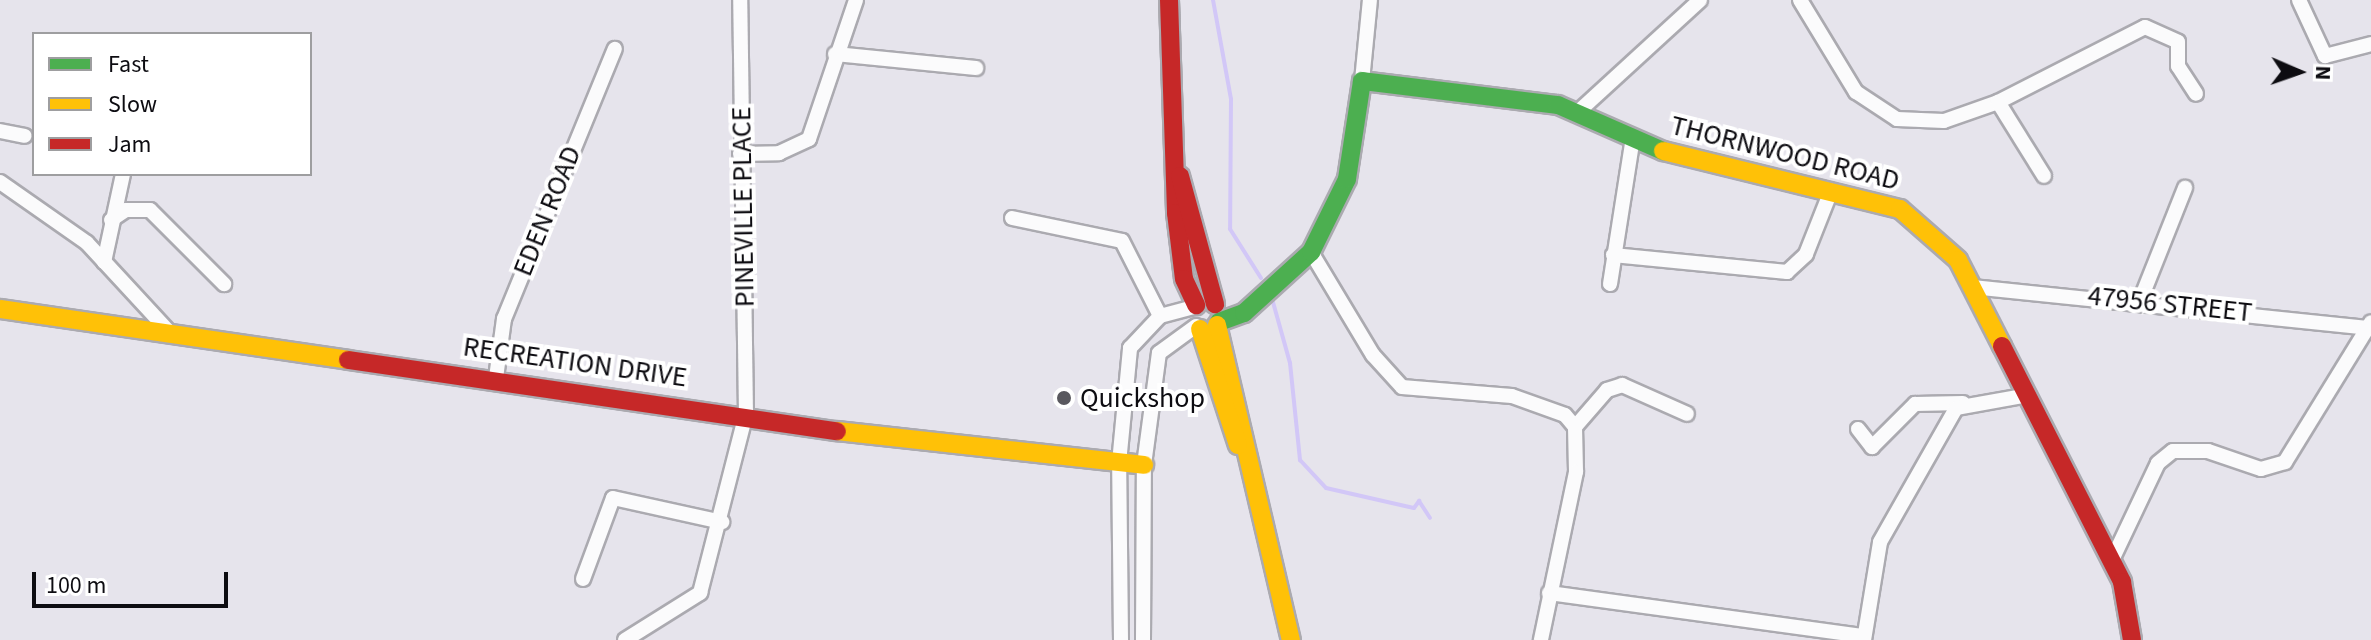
<!DOCTYPE html>
<html>
<head>
<meta charset="utf-8">
<style>
	body { margin:0 }
	#map { position:relative; width:2371px; height:640px; overflow:hidden; background:#e6e4ec; font-family:"Source Sans 3",sans-serif }
	div>[style] { position:absolute }
	.stream>* { height:4px; margin:-2px; padding:0 2px; transform-origin:2px; border-radius:2px; background:#d2c7f7 }
	.roads { filter:drop-shadow(2px 0 #abaab0) drop-shadow(-2px 0 #abaab0) drop-shadow(0 2px #abaab0) drop-shadow(0 -2px #abaab0) }
	.street>* { height:14px; margin:-7px; padding:0 7px; transform-origin:7px; border-radius:7px; background:#fbfbfc }
	.fast>* { height:18px; margin:-9px; padding:0 9px; transform-origin:9px; border-radius:9px; background:#4caf50 }
	.slow>* { height:18px; margin:-9px; padding:0 9px; transform-origin:9px; border-radius:9px; background:#ffc107 }
	.jam>* { height:18px; margin:-9px; padding:0 9px; transform-origin:9px; border-radius:9px; background:#c62828 }
	.dots>* { width:22px; height:22px; translate:-50% -50%; box-sizing:border-box; border:4px solid #fff; border-radius:50% }
	span { translate:-50% -50%; white-space:nowrap; text-align:center; line-height:1.15; -webkit-text-stroke:8px #fff; paint-order:stroke }
	.street-label { font-size:28px; color:#0d0c11 }
	.poi-label { font-size:28px; color:#0d0c11 }
	.left { translate:0 -50%; text-align:left }
	.legend { position:absolute; left:32px; top:32px; width:280px; height:144px; box-sizing:border-box; background:#fff; border:2px solid #9e9ea0; margin:0; padding:10px 14px; list-style:none; font-size:24px; color:#0d0c11 }
	.legend li { display:flex; align-items:center; gap:16px; height:40px }
	.legend b { width:40px; border:2px solid #9e9ea0 }
	.north { position:absolute; left:2259px; top:32px; width:80px; height:80px; -webkit-text-stroke:6px #fff; paint-order:stroke; rotate:92deg; font-size:22px; font-weight:700; line-height:32px; text-align:center; color:#0d0c11 }
	.north::after { content:''; display:block; margin:auto; width:28px; height:36px; background:#0d0c11; clip-path:polygon(50% 0,100% 100%,50% 72%,0 100%) }
	.scale { position:absolute; left:32px; top:572px; width:196px; height:36px; box-sizing:border-box; border:4px solid #0d0c11; border-top:0; padding-left:10px; font-size:24px; line-height:28px; white-space:nowrap; color:#0d0c11; -webkit-text-stroke:6px #fff; paint-order:stroke }
</style>
</head>
<body>
<div id="map">
	<div class="stream">
		<i style="left:1213px;top:0;width:101px;rotate:79.7deg"></i>
		<i style="left:1231px;top:99px;width:130px;rotate:90.4deg"></i>
		<i style="left:1230px;top:229px;width:58px;rotate:57.7deg"></i>
		<i style="left:1271px;top:295px;width:71px;rotate:74.4deg"></i>
		<i style="left:1290px;top:363px;width:98px;rotate:84.1deg"></i>
		<i style="left:1300px;top:460px;width:38px;rotate:47deg"></i>
		<i style="left:1326px;top:488px;width:90px;rotate:12.8deg"></i>
		<i style="left:1414px;top:508px;width:9px;rotate:-54deg"></i>
		<i style="left:1419px;top:501px;width:20px;rotate:57deg"></i>
	</div>
	<div class="roads">
		<div class="street">
			<i style="left:1800px;top:0;width:108px;rotate:58.7deg"></i>
			<i style="left:1856px;top:92px;width:49px;rotate:33.4deg"></i>
			<i style="left:1897px;top:119px;width:47px;rotate:2.4deg"></i>
			<i style="left:1944px;top:121px;width:57px;rotate:-19.4deg"></i>
			<i style="left:1998px;top:102px;width:165px;rotate:-27deg"></i>
			<i style="left:2145px;top:27px;width:36px;rotate:24deg"></i>
			<i style="left:2178px;top:42px;width:24px;rotate:90deg"></i>
			<i style="left:2178px;top:66px;width:33px;rotate:57deg"></i>
			<i style="left:2299px;top:0;width:62px;rotate:65.1deg"></i>
			<i style="left:2325px;top:56px;width:48px;rotate:-14.6deg"></i>
			<i style="left:835px;top:54px;width:142px;rotate:5.7deg"></i>
			<i style="left:1362px;top:81px;width:81px;rotate:-84.4deg"></i>
			<i style="left:1998px;top:102px;width:87px;rotate:58.1deg"></i>
			<i style="left:1579px;top:111px;width:164px;rotate:-42.5deg"></i>
			<i style="left:0;top:131px;width:25px;rotate:11deg"></i>
			<i style="left:740px;top:154px;width:39px;rotate:-1deg"></i>
			<i style="left:779px;top:153px;width:33px;rotate:-25deg"></i>
			<i style="left:809px;top:139px;width:147px;rotate:-71.3deg"></i>
			<i style="left:0;top:182px;width:106px;rotate:35deg"></i>
			<i style="left:87px;top:243px;width:125px;rotate:47.3deg"></i>
			<i style="left:1012px;top:218px;width:112px;rotate:11.8deg"></i>
			<i style="left:1122px;top:241px;width:84px;rotate:63.1deg"></i>
			<i style="left:111px;top:220px;width:18px;rotate:-34deg"></i>
			<i style="left:126px;top:210px;width:24px"></i>
			<i style="left:150px;top:210px;width:105px;rotate:45deg"></i>
			<i style="left:1311px;top:252px;width:120px;rotate:59deg"></i>
			<i style="left:1373px;top:355px;width:43px;rotate:47.8deg"></i>
			<i style="left:1402px;top:387px;width:110px;rotate:4.7deg"></i>
			<i style="left:1512px;top:396px;width:56px;rotate:19.7deg"></i>
			<i style="left:1565px;top:415px;width:16px;rotate:50deg"></i>
			<i style="left:1575px;top:427px;width:45px;rotate:88.7deg"></i>
			<i style="left:1576px;top:472px;width:172px;rotate:101.8deg"></i>
			<i style="left:1613px;top:255px;width:175px;rotate:5.6deg"></i>
			<i style="left:1787px;top:272px;width:26px;rotate:-43deg"></i>
			<i style="left:1806px;top:254px;width:68px;rotate:-68.4deg"></i>
			<i style="left:104px;top:262px;width:90px;rotate:-77.8deg"></i>
			<i style="left:1610px;top:284px;width:143px;rotate:-81.1deg"></i>
			<i style="left:1972px;top:287px;width:398px;rotate:5.9deg"></i>
			<i style="left:2140px;top:301px;width:122px;rotate:-68.3deg"></i>
			<i style="left:496px;top:378px;width:60px;rotate:-82.3deg"></i>
			<i style="left:504px;top:319px;width:292px;rotate:-67.7deg"></i>
			<i style="left:1575px;top:427px;width:49px;rotate:-49.1deg"></i>
			<i style="left:1607px;top:390px;width:16px;rotate:-18deg"></i>
			<i style="left:1622px;top:385px;width:71px;rotate:24deg"></i>
			<i style="left:1858px;top:429px;width:23px;rotate:52deg"></i>
			<i style="left:1872px;top:447px;width:61px;rotate:-45deg"></i>
			<i style="left:1915px;top:404px;width:48px;rotate:-1.2deg"></i>
			<i style="left:2112px;top:560px;width:107px;rotate:-64.6deg"></i>
			<i style="left:2158px;top:463px;width:19px;rotate:-39deg"></i>
			<i style="left:2173px;top:451px;width:35px"></i>
			<i style="left:2208px;top:451px;width:56px;rotate:18.8deg"></i>
			<i style="left:2261px;top:469px;width:25px;rotate:-16deg"></i>
			<i style="left:2285px;top:462px;width:164px;rotate:-58.4deg"></i>
			<i style="left:583px;top:579px;width:86px;rotate:-69.7deg"></i>
			<i style="left:613px;top:498px;width:112px;rotate:12.4deg"></i>
			<i style="left:1549px;top:593px;width:318px;rotate:7.8deg"></i>
			<i style="left:625px;top:640px;width:89px;rotate:-32.1deg"></i>
			<i style="left:700px;top:593px;width:185px;rotate:-75.6deg"></i>
			<i style="left:746px;top:414px;width:414px;rotate:-90.8deg"></i>
			<i style="left:1121px;top:640px;width:177px;rotate:-90.6deg"></i>
			<i style="left:1119px;top:463px;width:116px;rotate:-84.5deg"></i>
			<i style="left:1130px;top:348px;width:44px;rotate:-46.8deg"></i>
			<i style="left:1160px;top:316px;width:35px;rotate:-15deg"></i>
			<i style="left:1143px;top:640px;width:175px;rotate:-89.7deg"></i>
			<i style="left:1144px;top:465px;width:113px;rotate:-82.4deg"></i>
			<i style="left:1159px;top:353px;width:46px;rotate:-36.1deg"></i>
			<i style="left:1864px;top:640px;width:99px;rotate:-80.7deg"></i>
			<i style="left:1880px;top:542px;width:154px;rotate:-60.4deg"></i>
			<i style="left:1956px;top:408px;width:73px;rotate:-10.2deg"></i>
		</div>
		<div class="fast">
			<i style="left:1219px;top:322px;width:27px;rotate:-20deg"></i>
			<i style="left:1244px;top:313px;width:91px;rotate:-42.3deg"></i>
			<i style="left:1311px;top:252px;width:81px;rotate:-63.7deg"></i>
			<i style="left:1347px;top:179px;width:99px;rotate:-81.3deg"></i>
			<i style="left:1362px;top:81px;width:197px;rotate:7deg"></i>
			<i style="left:1558px;top:105px;width:115px;rotate:23.7deg"></i>
		</div>
		<div class="slow">
			<i style="left:1663px;top:151px;width:244px;rotate:13.8deg"></i>
			<i style="left:1900px;top:209px;width:77px;rotate:41.3deg"></i>
			<i style="left:1958px;top:260px;width:97px;rotate:62.9deg"></i>
			<i style="left:0;top:309px;width:352px;rotate:8.3deg"></i>
			<i style="left:1217px;top:325px;width:324px;rotate:76.8deg"></i>
			<i style="left:1200px;top:329px;width:122px;rotate:71.9deg"></i>
			<i style="left:837px;top:431px;width:309px;rotate:6.3deg"></i>
		</div>
		<div class="jam">
			<i style="left:1169px;top:0;width:213px;rotate:88.1deg"></i>
			<i style="left:1176px;top:213px;width:66px;rotate:83.1deg"></i>
			<i style="left:1184px;top:279px;width:29px;rotate:65deg"></i>
			<i style="left:1180px;top:176px;width:133px;rotate:74.7deg"></i>
			<i style="left:2002px;top:346px;width:265px;rotate:63deg"></i>
			<i style="left:2122px;top:582px;width:59px;rotate:80.2deg"></i>
			<i style="left:348px;top:360px;width:494px;rotate:8.3deg"></i>
		</div>
	</div>
	<div class="dots">
		<i style="left:1064px;top:398px;background:#59585e"></i>
	</div>
	<div class="street-label">
		<span style="left:1785px;top:153px;rotate:14deg">THORNWOOD ROAD</span>
		<span style="left:743px;top:207px;rotate:-91deg">PINEVILLE PLACE</span>
		<span style="left:547px;top:211px;rotate:-68deg">EDEN ROAD</span>
		<span style="left:2170px;top:304px;rotate:6deg">47956 STREET</span>
		<span style="left:575px;top:362px;rotate:8deg">RECREATION DRIVE</span>
	</div>
	<div class="poi-label">
		<span class="left" style="left:1080px;top:398px">Quickshop</span>
	</div>
	<ul class="legend">
	<li><b style="height:10px;background:#4caf50"></b>Fast</li>
	<li><b style="height:10px;background:#ffc107"></b>Slow</li>
	<li><b style="height:10px;background:#c62828"></b>Jam</li>
	</ul>
	<div class="north">N</div>
	<div class="scale">100 m</div>
</div>
</body>
</html>
